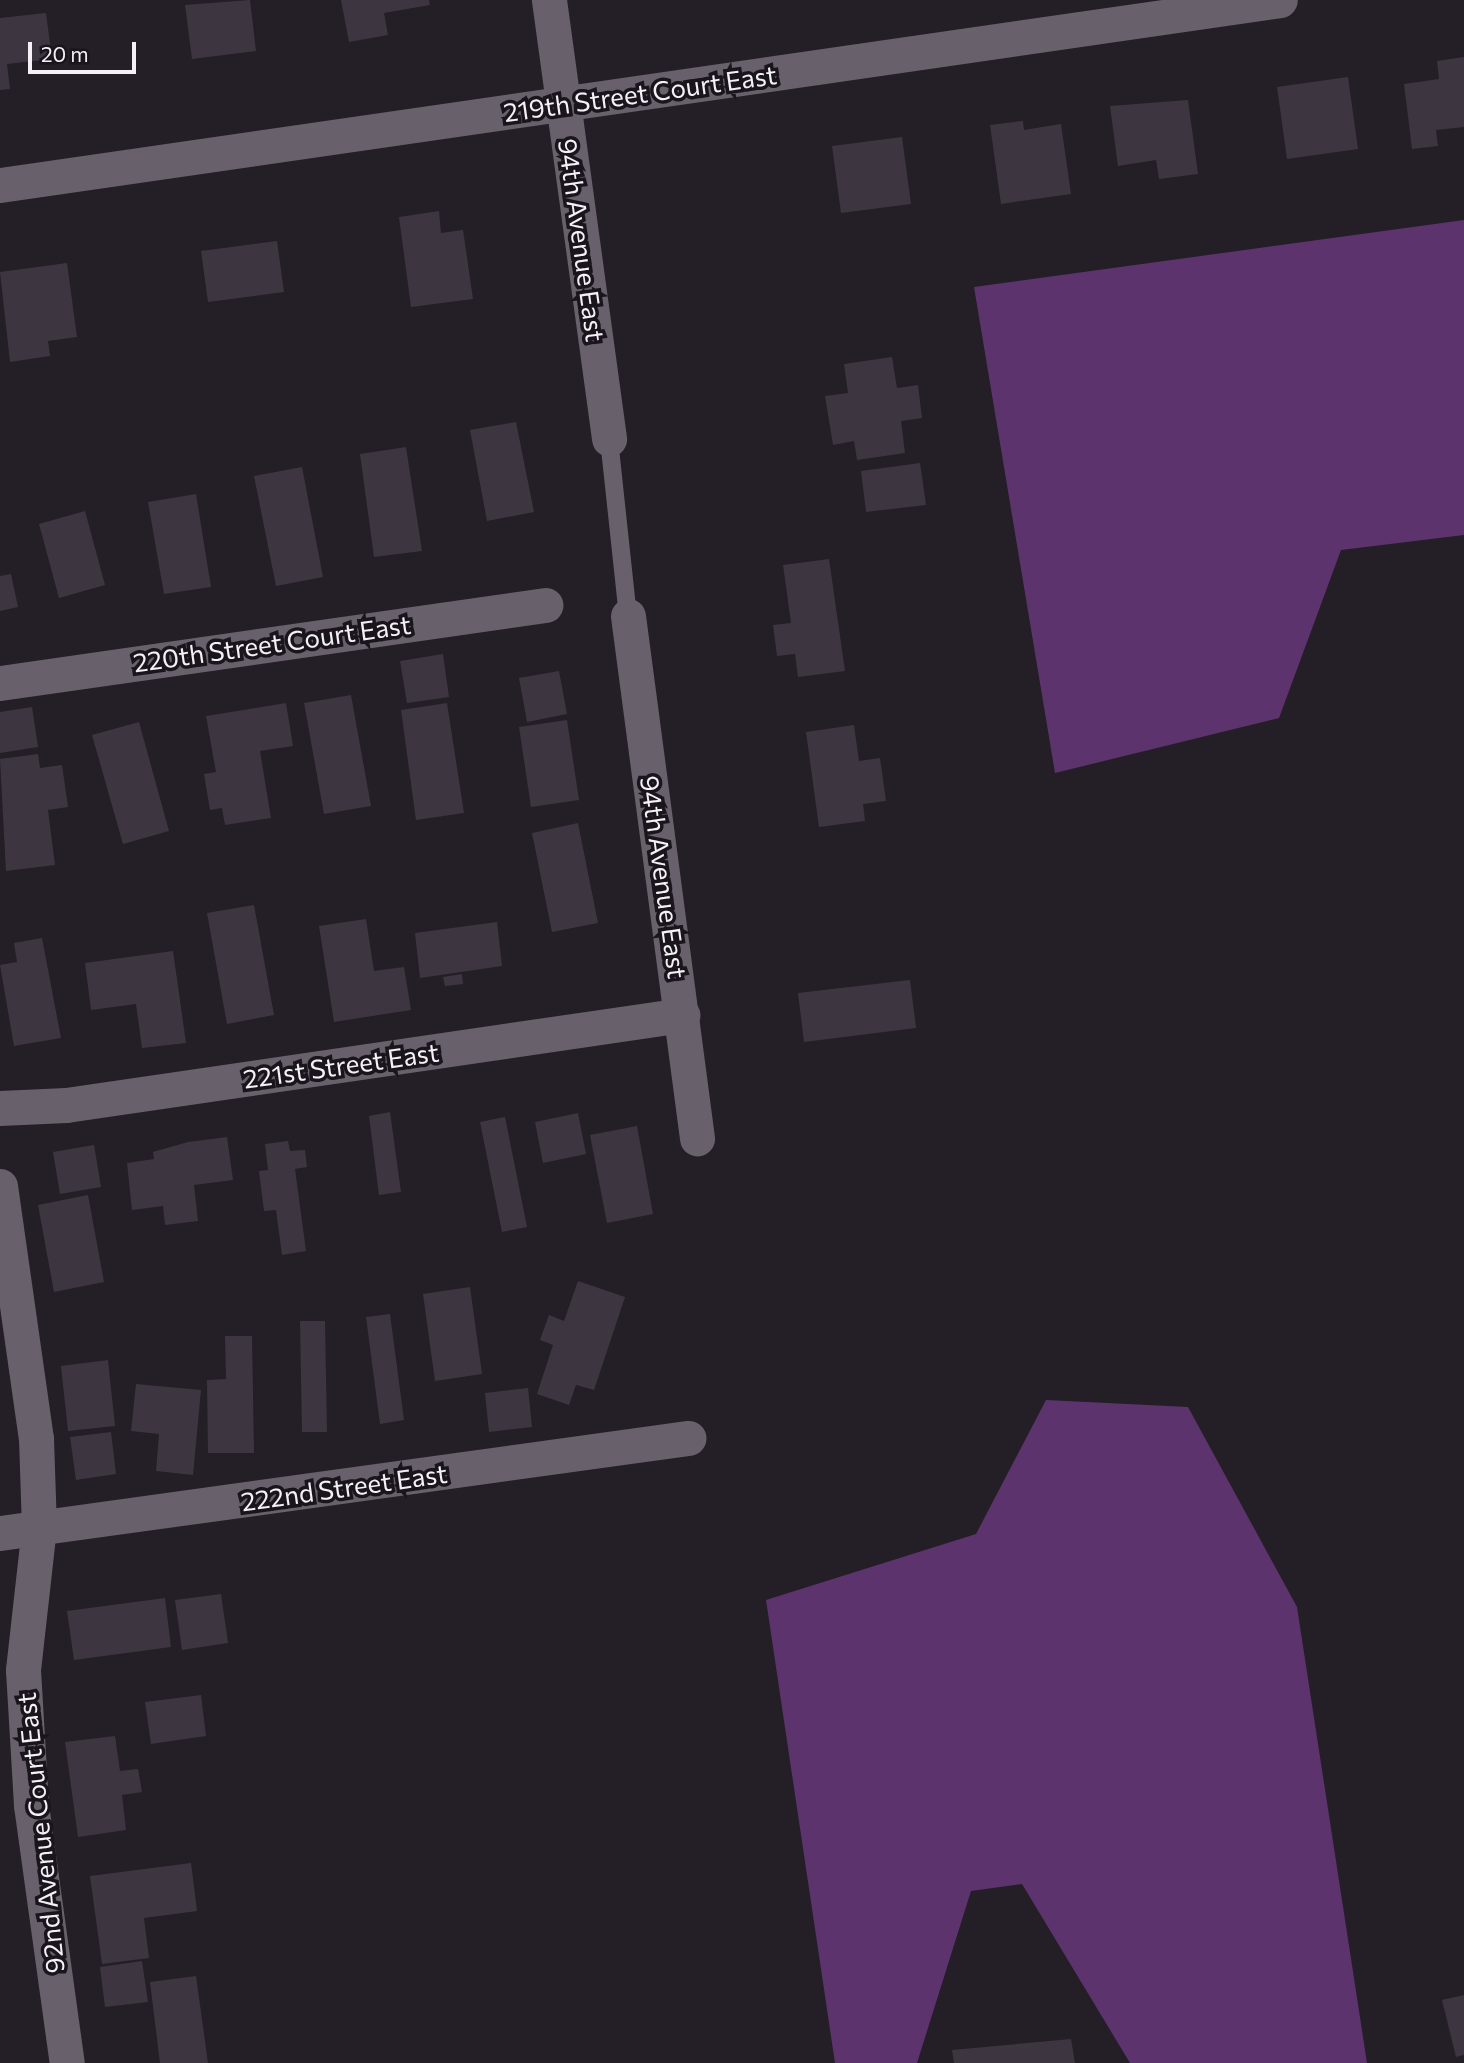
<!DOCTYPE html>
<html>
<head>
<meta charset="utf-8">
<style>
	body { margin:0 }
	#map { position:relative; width:1464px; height:2063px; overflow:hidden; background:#241e26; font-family:Commissioner,sans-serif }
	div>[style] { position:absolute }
	.forest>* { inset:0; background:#5d336d }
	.building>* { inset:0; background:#3d3640 }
	.service>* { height:18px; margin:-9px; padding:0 9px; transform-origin:9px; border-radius:9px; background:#68616c }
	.minor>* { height:35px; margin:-17.5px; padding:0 17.5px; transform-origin:17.5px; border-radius:17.5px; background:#68616c }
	span { translate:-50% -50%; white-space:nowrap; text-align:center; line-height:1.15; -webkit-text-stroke:7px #1a141d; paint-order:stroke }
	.street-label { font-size:26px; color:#f4f0f6 }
	.scale { position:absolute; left:28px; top:42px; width:108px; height:32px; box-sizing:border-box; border:4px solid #f4f0f6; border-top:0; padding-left:9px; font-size:21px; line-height:24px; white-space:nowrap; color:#f4f0f6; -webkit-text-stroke:5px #1a141d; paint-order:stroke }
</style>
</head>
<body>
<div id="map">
	<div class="forest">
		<i style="clip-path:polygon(1464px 220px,1464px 535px,1341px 550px,1279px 718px,1055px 773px,974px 287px)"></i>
		<i style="clip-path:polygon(1046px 1400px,1188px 1407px,1297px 1607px,1367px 2063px,1130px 2063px,1022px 1884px,971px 1891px,917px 2063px,835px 2063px,766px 1600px,976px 1534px)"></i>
	</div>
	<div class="building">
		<i style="clip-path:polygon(250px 0,256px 51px,192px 59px,185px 5px)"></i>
		<i style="clip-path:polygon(341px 0,429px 0,430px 5px,384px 13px,388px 35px,349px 42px)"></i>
		<i style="clip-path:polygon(46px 13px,52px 59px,7px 64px,10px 89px,0 90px,0 18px)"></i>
		<i style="clip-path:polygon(1464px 57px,1464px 127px,1436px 130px,1438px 146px,1412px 149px,1404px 84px,1439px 79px,1437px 61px)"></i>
		<i style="clip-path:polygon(1348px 77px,1358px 149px,1287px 159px,1277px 87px)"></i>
		<i style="clip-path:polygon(1188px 100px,1198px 174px,1159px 179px,1156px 160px,1118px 166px,1110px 106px)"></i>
		<i style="clip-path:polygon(1023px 121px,1024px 130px,1061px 124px,1071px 194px,1001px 204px,990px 125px)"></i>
		<i style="clip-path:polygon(902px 137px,911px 204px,841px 213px,832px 146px)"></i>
		<i style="clip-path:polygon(439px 211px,441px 233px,463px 230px,473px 299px,411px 307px,399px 217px)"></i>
		<i style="clip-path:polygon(277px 241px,284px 292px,208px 302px,201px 251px)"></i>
		<i style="clip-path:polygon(67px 263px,77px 337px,48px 341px,50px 356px,10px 362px,0 272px)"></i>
		<i style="clip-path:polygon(892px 357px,897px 388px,918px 385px,922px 418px,901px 421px,905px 453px,857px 460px,854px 441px,833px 445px,825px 396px,848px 393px,844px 364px)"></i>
		<i style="clip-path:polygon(516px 422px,534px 512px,487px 521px,470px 430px)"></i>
		<i style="clip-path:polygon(406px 447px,422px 551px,374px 557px,360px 454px)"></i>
		<i style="clip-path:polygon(920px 463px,926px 505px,866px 512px,861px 471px)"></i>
		<i style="clip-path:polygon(302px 467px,323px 577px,276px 586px,254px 476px)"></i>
		<i style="clip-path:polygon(196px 494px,211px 587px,164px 594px,148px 502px)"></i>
		<i style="clip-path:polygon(85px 511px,105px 585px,59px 598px,39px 524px)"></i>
		<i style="clip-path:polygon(829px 559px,845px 671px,798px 677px,795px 654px,777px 656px,773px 625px,791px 623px,783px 565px)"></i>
		<i style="clip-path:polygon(11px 574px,18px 607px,0 611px,0 576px)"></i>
		<i style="clip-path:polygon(443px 654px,449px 697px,407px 703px,400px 661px)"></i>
		<i style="clip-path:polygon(559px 671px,567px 714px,527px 722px,519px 678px)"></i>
		<i style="clip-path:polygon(351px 695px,371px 806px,324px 814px,304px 703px)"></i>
		<i style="clip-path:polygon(286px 703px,293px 746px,260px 751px,271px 818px,225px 825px,222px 808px,210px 810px,204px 774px,216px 772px,206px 716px)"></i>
		<i style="clip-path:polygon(447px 703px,464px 813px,416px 820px,401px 710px)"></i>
		<i style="clip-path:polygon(32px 707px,38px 747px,0 753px,0 712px)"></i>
		<i style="clip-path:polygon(567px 720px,579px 800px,531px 807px,519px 727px)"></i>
		<i style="clip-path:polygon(139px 722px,169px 831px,123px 844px,92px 735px)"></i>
		<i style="clip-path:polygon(854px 725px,859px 761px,880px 758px,886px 801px,863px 804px,865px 821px,819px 827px,806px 732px)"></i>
		<i style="clip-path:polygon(38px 754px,40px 768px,62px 765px,68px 807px,48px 810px,55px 865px,6px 871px,0 759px)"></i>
		<i style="clip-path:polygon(578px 823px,598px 923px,552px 932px,532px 833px)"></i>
		<i style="clip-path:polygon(254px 905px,274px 1015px,227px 1024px,207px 913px)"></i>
		<i style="clip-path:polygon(366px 919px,374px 971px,404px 967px,411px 1010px,334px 1022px,319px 926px)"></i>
		<i style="clip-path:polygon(497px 922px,502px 966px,420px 978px,415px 933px)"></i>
		<i style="clip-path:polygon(42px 938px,61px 1038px,14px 1046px,0 965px,17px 962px,14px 943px)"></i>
		<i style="clip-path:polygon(173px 951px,186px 1043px,142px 1048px,136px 1004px,91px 1010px,85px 963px)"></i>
		<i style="clip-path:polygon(462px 974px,463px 984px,445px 986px,443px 977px)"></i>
		<i style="clip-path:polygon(910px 980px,916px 1028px,804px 1042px,798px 993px)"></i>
		<i style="clip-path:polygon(390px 1112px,401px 1192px,379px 1195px,369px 1116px)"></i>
		<i style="clip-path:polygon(578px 1113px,586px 1154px,543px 1163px,535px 1122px)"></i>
		<i style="clip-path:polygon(505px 1117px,527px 1227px,502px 1232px,480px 1122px)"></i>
		<i style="clip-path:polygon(637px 1126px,653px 1214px,607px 1223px,590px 1135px)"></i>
		<i style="clip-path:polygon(227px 1137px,233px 1180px,194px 1185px,198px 1221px,165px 1225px,163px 1206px,132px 1210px,127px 1163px,154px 1159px,153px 1152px,188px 1142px)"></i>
		<i style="clip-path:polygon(288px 1141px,290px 1151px,305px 1150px,307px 1167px,295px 1169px,306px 1251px,282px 1255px,276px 1210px,264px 1211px,259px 1171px,268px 1170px,265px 1144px)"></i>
		<i style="clip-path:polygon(94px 1145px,101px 1187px,60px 1194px,53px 1152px)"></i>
		<i style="clip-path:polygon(88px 1195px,104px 1282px,54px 1292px,38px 1205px)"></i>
		<i style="clip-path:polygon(578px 1281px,625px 1297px,594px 1390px,576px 1385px,569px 1405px,537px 1394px,553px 1345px,540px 1340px,549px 1315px,564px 1321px)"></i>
		<i style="clip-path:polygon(470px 1287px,482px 1374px,435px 1381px,423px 1294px)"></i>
		<i style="clip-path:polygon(390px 1314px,404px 1420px,380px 1424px,366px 1317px)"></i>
		<i style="clip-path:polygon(300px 1321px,325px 1321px,327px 1432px,302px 1432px)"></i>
		<i style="clip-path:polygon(225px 1336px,252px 1336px,254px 1453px,208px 1453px,207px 1380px,226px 1379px)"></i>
		<i style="clip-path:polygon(108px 1360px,115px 1426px,68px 1431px,61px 1366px)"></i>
		<i style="clip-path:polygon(136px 1384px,201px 1390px,193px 1475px,156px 1471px,159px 1434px,131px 1431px)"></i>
		<i style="clip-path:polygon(528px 1388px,532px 1427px,489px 1432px,485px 1393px)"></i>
		<i style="clip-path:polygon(111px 1432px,116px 1474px,76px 1480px,70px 1437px)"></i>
		<i style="clip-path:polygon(221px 1594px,228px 1643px,182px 1650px,175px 1600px)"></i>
		<i style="clip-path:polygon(165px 1598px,171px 1647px,74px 1660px,67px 1611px)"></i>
		<i style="clip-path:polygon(201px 1695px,206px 1736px,151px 1744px,145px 1702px)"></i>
		<i style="clip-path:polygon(115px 1736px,120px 1771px,138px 1769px,142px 1792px,122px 1795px,126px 1830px,78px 1837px,65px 1742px)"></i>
		<i style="clip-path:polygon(191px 1863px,197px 1911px,144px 1918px,149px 1958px,102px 1964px,90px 1876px)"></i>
		<i style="clip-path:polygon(142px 1961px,148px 2002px,105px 2007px,100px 1967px)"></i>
		<i style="clip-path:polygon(196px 1976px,208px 2063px,160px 2063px,150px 1982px)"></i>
		<i style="clip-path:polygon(1464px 1995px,1464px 2055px,1456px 2057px,1442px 2000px)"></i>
		<i style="clip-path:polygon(1071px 2039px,1075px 2063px,954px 2063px,952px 2050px)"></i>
	</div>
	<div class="service">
		<i style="left:609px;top:439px;width:178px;rotate:83.9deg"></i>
	</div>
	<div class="minor">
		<i style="left:549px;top:0;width:443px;rotate:82.2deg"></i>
		<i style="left:0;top:185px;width:1293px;rotate:-8.22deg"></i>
		<i style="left:628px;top:616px;width:527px;rotate:82.47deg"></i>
		<i style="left:0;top:683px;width:551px;rotate:-8.14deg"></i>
		<i style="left:0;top:1108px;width:66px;rotate:-2.6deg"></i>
		<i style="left:66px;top:1105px;width:623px;rotate:-8.31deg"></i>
		<i style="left:0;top:1186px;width:255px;rotate:81.9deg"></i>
		<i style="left:36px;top:1438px;width:89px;rotate:88.1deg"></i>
		<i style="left:39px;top:1527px;width:144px;rotate:96.4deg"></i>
		<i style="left:23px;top:1670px;width:135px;rotate:86.6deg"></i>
		<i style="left:31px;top:1805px;width:260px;rotate:82.1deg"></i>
		<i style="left:0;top:1533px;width:695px;rotate:-7.86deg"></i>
	</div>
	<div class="street-label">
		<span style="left:640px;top:93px;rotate:-8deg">219th Street Court East</span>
		<span style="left:582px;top:240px;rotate:82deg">94th Avenue East</span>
		<span style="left:272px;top:643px;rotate:-8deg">220th Street Court East</span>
		<span style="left:664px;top:877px;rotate:82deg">94th Avenue East</span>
		<span style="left:341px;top:1065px;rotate:-8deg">221st Street East</span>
		<span style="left:344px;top:1487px;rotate:-8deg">222nd Street East</span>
		<span style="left:40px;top:1833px;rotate:-96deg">92nd Avenue Court East</span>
	</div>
	<div class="scale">20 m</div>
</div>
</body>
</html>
